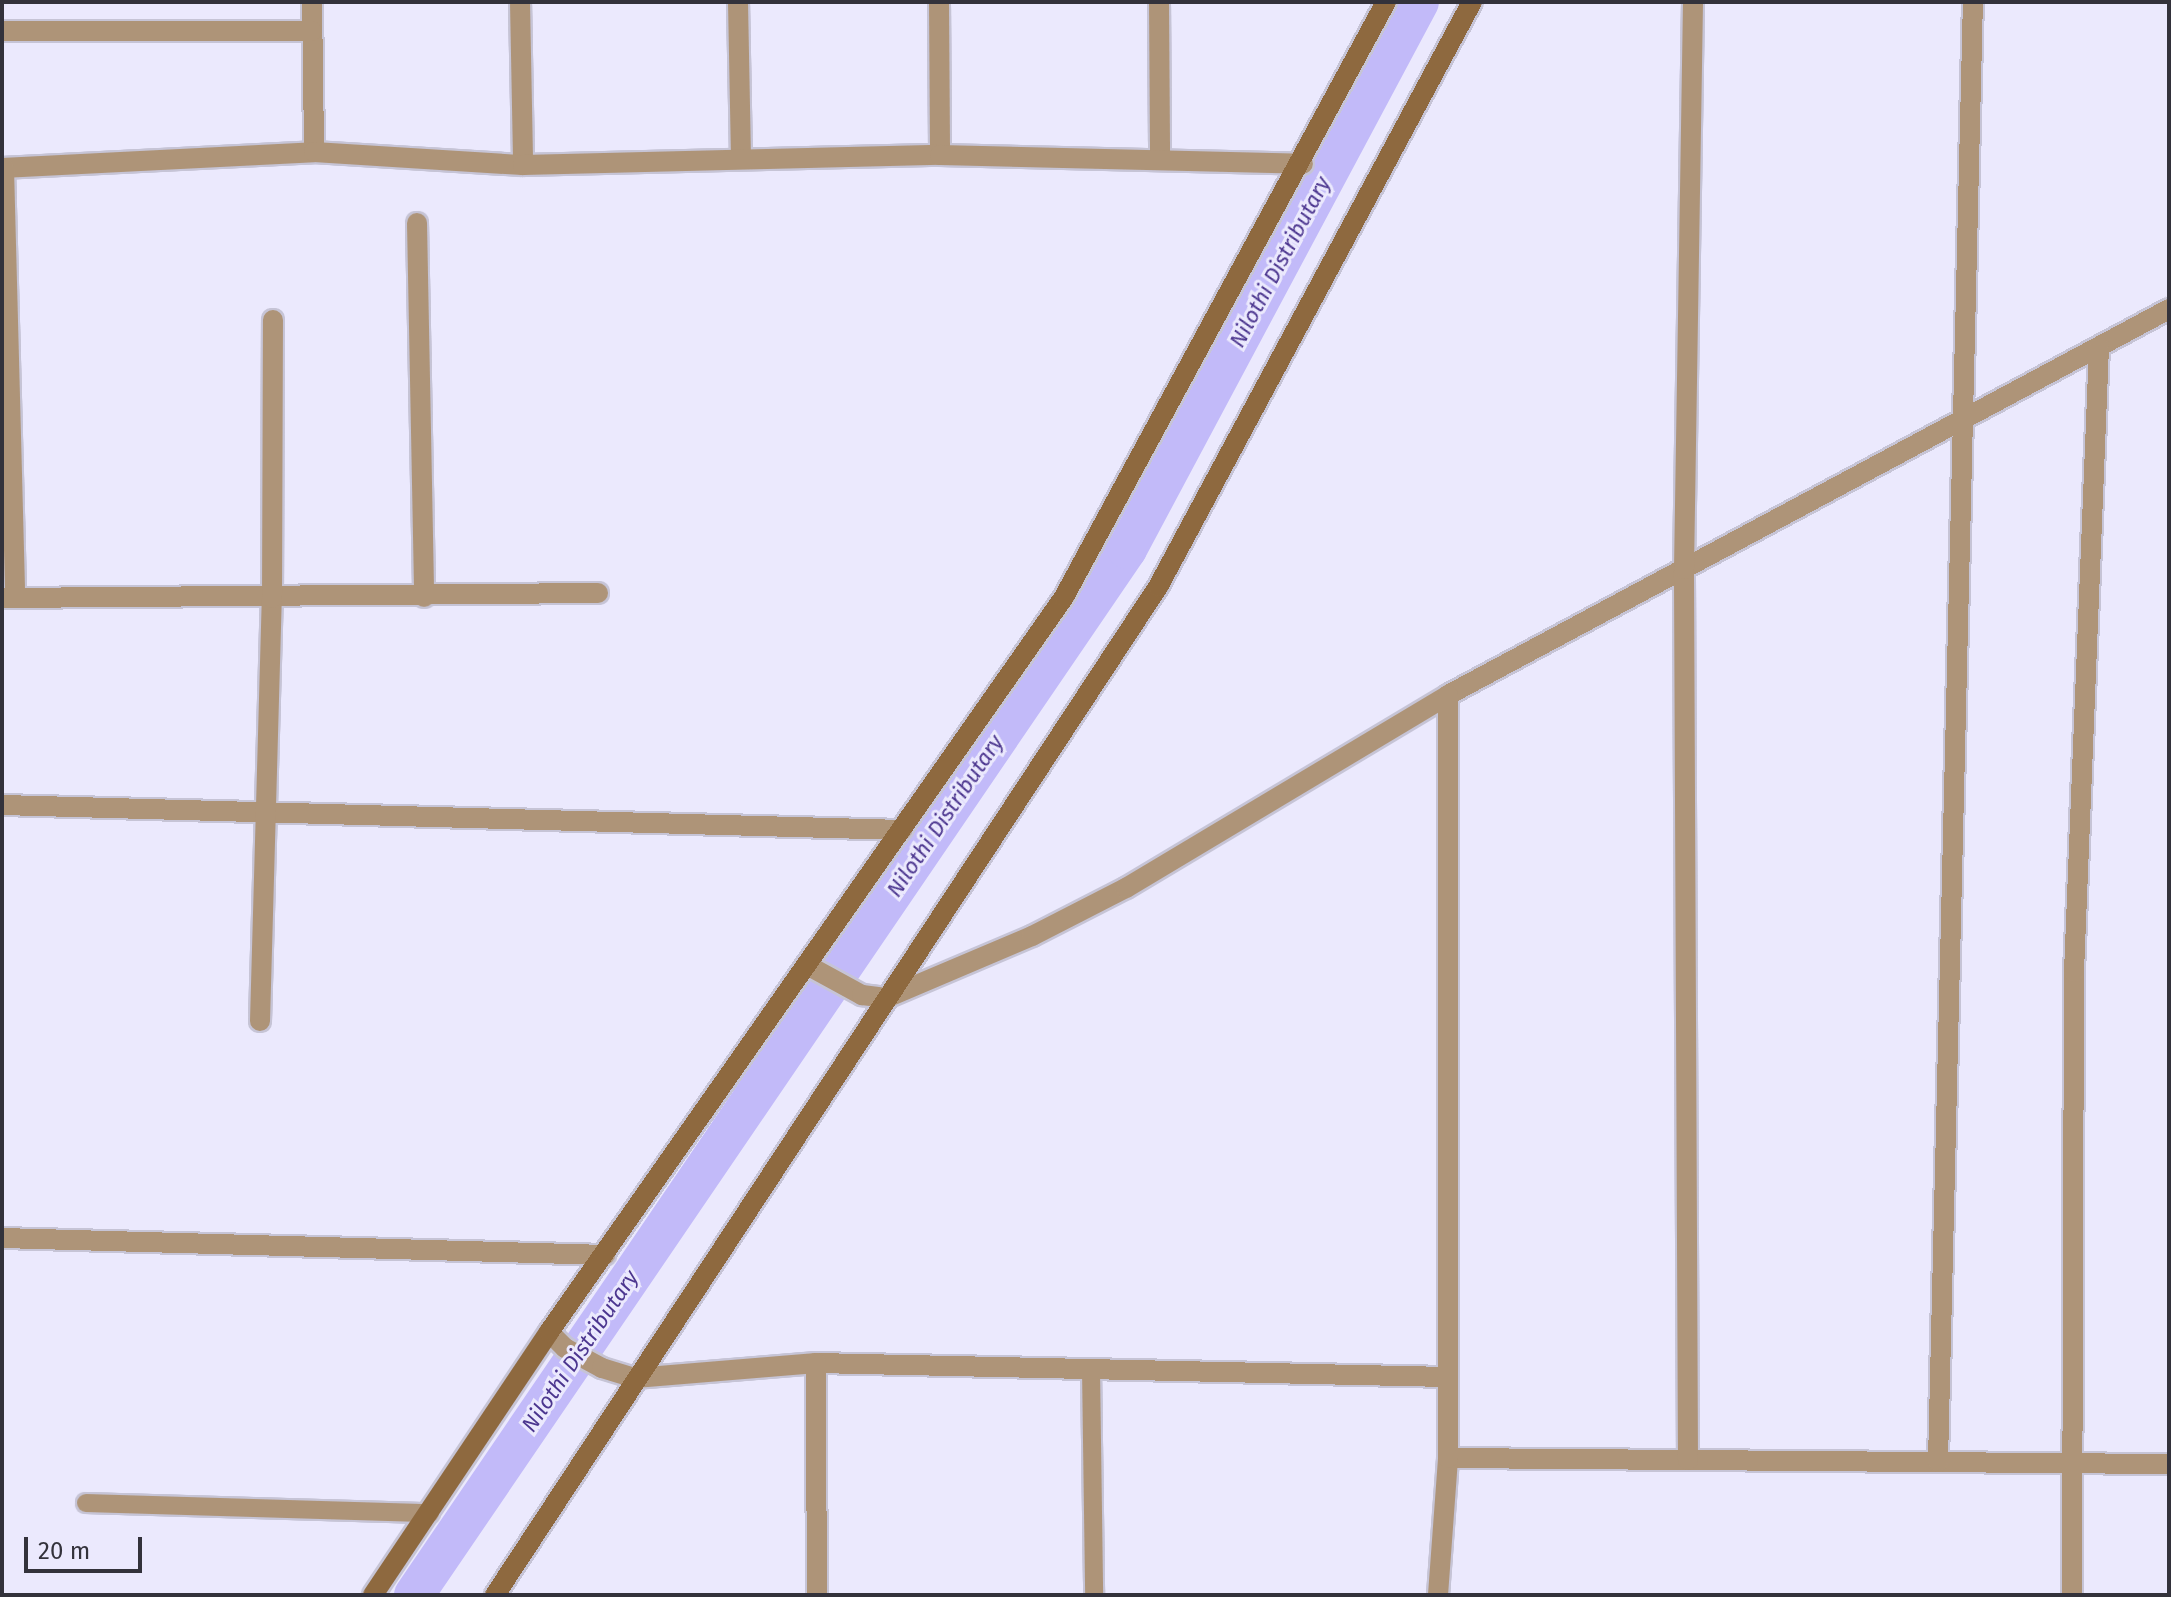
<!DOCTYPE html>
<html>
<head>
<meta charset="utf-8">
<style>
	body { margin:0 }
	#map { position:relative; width:2171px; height:1597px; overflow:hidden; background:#ebe9fd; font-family:"Fira Sans",sans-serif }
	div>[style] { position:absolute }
	.canal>* { height:40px; margin:-20px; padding:0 20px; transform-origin:20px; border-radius:20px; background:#c2baf9 }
	.roads { filter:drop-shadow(2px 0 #c6c4d6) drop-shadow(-2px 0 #c6c4d6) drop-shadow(0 2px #c6c4d6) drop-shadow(0 -2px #c6c4d6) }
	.lane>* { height:18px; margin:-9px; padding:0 9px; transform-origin:9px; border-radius:9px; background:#ae9478 }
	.street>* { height:20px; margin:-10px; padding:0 10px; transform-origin:10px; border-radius:10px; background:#ae9478 }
	.secondary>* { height:20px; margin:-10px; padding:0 10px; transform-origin:10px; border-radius:10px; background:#8e693f }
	span { translate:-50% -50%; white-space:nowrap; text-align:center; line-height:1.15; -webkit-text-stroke:6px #ebe9fd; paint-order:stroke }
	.water-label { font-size:22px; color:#4c368f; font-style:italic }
	.frame { position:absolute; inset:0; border:4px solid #33323b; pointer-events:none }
	.scale { position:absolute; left:24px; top:1537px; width:118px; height:36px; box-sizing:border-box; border:4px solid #33323b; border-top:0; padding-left:10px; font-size:24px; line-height:28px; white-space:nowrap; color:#33323b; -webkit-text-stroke:6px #ebe9fd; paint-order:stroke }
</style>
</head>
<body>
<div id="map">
	<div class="canal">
		<i style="left:414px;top:1595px;width:1266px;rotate:-55.72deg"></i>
		<i style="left:1127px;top:549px;width:620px;rotate:-61.91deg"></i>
	</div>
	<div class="roads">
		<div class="lane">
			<i style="left:1091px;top:1369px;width:226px;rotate:89.2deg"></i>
			<i style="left:86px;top:1503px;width:344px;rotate:1.7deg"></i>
		</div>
		<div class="street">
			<i style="left:312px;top:2px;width:150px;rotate:89.2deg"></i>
			<i style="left:520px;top:2px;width:163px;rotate:88.9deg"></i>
			<i style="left:738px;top:2px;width:155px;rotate:88.9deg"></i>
			<i style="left:939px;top:2px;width:153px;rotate:89.6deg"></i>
			<i style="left:1159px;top:2px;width:156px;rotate:89.6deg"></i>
			<i style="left:2px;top:31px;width:310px"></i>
			<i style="left:2px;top:168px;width:312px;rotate:-2.9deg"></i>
			<i style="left:314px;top:152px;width:209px;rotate:3.6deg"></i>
			<i style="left:523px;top:165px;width:417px;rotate:-1.4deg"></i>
			<i style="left:940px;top:155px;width:363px;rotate:1.4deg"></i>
			<i style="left:4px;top:168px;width:430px;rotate:88.5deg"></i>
			<i style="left:417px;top:223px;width:374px;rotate:88.9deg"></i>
			<i style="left:2px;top:598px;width:596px;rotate:-0.48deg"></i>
			<i style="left:2px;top:805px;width:900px;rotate:1.59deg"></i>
			<i style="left:807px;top:965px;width:63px;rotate:28.6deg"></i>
			<i style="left:862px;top:995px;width:24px;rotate:7deg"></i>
			<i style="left:886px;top:998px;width:159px;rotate:-23deg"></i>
			<i style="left:1032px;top:936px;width:106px;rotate:-27.1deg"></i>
			<i style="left:1126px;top:888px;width:375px;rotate:-30.9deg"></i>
			<i style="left:1448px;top:695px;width:818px;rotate:-28.16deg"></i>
			<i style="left:260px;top:1021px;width:423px;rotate:-88.4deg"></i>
			<i style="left:272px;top:598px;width:278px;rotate:-89.8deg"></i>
			<i style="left:2px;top:1238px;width:603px;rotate:1.61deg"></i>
			<i style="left:549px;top:1332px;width:23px;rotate:45deg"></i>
			<i style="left:565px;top:1348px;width:42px;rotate:28.4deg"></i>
			<i style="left:602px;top:1368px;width:34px;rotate:17deg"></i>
			<i style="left:635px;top:1378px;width:182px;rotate:-4.7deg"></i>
			<i style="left:816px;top:1363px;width:632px;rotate:1.27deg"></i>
			<i style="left:816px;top:1363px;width:232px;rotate:89.8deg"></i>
			<i style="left:1448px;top:1458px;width:721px;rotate:0.48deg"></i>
			<i style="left:1688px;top:1460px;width:891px;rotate:-90.26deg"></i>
			<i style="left:1684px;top:569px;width:567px;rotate:-89.09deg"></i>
			<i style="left:1938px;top:1462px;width:1460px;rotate:-88.63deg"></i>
			<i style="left:1438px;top:1595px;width:137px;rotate:-85.8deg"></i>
			<i style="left:1448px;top:1458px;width:763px;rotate:-90deg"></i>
			<i style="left:2072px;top:1595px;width:623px;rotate:-89.82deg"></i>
			<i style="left:2074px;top:972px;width:625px;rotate:-87.71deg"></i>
		</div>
		<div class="secondary">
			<i style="left:373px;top:1595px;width:316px;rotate:-56.2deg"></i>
			<i style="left:549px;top:1332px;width:897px;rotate:-54.98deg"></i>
			<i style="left:1064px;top:597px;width:677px;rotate:-61.58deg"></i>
			<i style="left:495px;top:1595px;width:1206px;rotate:-56.67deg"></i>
			<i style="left:1158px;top:587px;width:664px;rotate:-61.78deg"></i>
		</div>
	</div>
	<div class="water-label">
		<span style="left:1280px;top:262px;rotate:-62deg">Nilothi Distributary</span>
		<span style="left:945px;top:816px;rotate:-56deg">Nilothi Distributary</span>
		<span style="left:580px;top:1351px;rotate:-56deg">Nilothi Distributary</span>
	</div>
	<div class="frame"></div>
	<div class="scale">20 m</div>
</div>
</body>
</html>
